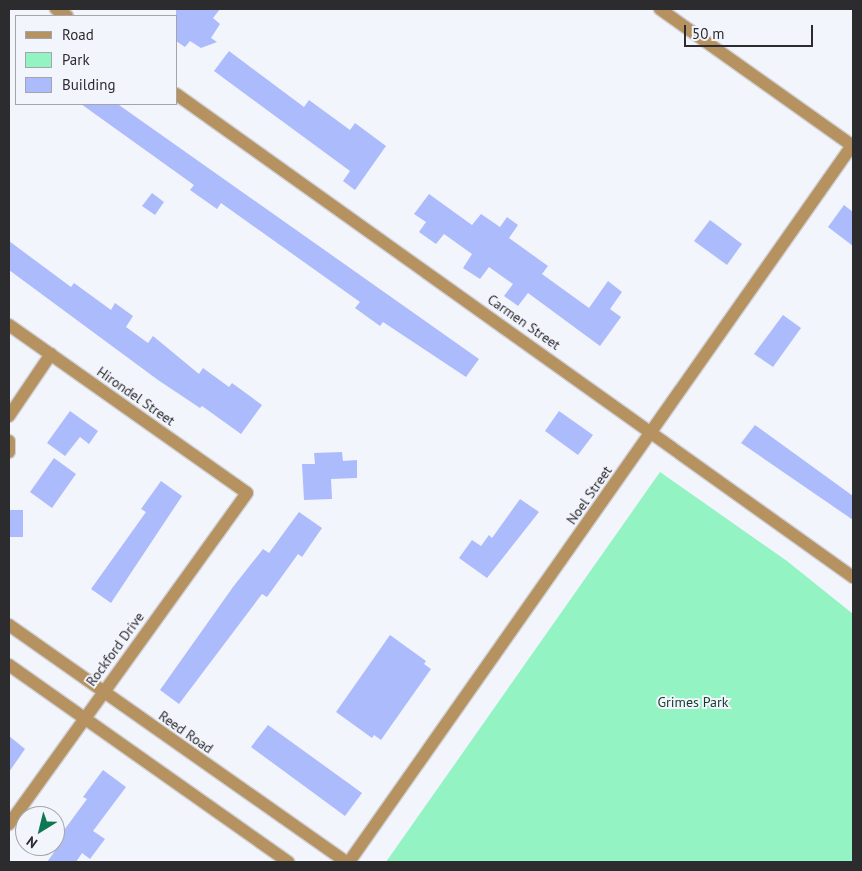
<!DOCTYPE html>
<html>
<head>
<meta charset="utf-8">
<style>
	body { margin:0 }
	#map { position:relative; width:862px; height:871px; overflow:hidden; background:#f3f5fc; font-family:"PT Sans",sans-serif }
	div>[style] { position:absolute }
	.green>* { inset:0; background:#93f3c2 }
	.building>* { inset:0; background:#acbbfc }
	.roads { filter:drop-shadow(1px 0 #cfd1d7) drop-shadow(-1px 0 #cfd1d7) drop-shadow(0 1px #cfd1d7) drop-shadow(0 -1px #cfd1d7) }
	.minor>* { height:12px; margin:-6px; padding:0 6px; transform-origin:6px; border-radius:6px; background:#b69260 }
	.tertiary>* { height:12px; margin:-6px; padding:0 6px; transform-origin:6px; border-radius:6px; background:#b69260 }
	span { translate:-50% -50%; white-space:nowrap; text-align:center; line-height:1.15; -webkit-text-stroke:4px #f3f5fc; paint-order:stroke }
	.street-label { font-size:14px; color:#2c2c2f }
	.park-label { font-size:14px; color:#113c29 }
	.frame { position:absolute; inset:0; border:10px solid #2c2c2f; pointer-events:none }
	.legend { position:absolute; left:15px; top:15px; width:162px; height:90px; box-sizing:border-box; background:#f3f5fc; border:1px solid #a3a5aa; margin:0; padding:6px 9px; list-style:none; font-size:15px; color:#2c2c2f }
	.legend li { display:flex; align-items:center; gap:10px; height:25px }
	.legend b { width:25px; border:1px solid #a3a5aa }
	.north { position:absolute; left:15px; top:806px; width:50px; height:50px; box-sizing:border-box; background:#f3f5fc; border:1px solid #a3a5aa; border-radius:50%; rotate:216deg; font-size:14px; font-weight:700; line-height:20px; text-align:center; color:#2c2c2f }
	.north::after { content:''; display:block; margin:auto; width:18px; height:22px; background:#0e7852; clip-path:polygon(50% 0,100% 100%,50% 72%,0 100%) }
	.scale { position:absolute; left:684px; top:25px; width:129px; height:22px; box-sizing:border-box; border:2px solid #2c2c2f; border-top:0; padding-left:6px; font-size:15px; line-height:18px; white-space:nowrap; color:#2c2c2f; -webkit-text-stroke:4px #f3f5fc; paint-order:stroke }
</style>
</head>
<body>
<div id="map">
	<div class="green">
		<i style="clip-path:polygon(660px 472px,787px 561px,853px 614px,853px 862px,386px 862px)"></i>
	</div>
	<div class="building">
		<i style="clip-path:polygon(176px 9px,220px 9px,213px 18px,220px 24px,211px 38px,217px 42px,201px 48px,190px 41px,185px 47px,176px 41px)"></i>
		<i style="clip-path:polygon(229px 51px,304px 107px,309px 100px,350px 130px,355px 123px,386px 146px,355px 190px,343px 181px,350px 171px,214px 71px)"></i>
		<i style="clip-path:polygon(81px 104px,119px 105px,479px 359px,466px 377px,383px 322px,380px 326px,355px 308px,360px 302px,221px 203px,217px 209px,190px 190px,194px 185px)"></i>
		<i style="clip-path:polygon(152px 193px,164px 202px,155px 215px,142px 206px)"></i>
		<i style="clip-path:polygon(429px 194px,472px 225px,481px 214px,500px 227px,507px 217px,518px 225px,509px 238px,548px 266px,542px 274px,589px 308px,608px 281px,622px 292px,610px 309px,621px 317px,600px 346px,528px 293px,518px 306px,504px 296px,513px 284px,489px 267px,480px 279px,463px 268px,472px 254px,444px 234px,436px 244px,419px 232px,426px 222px,414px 214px)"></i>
		<i style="clip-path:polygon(844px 205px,853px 212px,853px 246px,828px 227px)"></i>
		<i style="clip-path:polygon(710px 220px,742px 244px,727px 265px,694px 241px)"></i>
		<i style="clip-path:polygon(9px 241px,71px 287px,74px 283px,111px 310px,115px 303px,133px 316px,126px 327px,148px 343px,153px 336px,199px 374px,203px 368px,229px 387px,232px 383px,262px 405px,241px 434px,202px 406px,200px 408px,158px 380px,9px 270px)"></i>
		<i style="clip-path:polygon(783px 315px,801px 328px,773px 367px,754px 354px)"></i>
		<i style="clip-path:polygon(70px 411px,98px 431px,89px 444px,80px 437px,65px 456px,47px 443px)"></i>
		<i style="clip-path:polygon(559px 411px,593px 435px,578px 455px,545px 431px)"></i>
		<i style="clip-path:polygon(755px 425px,853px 496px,853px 520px,741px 443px)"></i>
		<i style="clip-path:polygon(342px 452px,343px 461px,357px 460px,357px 478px,331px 479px,332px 499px,304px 500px,302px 464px,315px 464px,314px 453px)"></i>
		<i style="clip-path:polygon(54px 458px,76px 474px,52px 508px,30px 492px)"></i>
		<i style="clip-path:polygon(161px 481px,182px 496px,111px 603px,91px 589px,146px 512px,141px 509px)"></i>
		<i style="clip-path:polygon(520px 499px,539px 512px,487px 578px,459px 558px,472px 540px,481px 546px,489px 535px,492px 538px)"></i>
		<i style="clip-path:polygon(9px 510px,23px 510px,23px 537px,9px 537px)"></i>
		<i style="clip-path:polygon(299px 512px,322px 528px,302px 557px,298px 554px,267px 597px,262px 594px,179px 704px,160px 690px,233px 587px,263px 549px,269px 553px)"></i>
		<i style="clip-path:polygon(390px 635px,426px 661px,424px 664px,431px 669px,381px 740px,374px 735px,372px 738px,336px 712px)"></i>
		<i style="clip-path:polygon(268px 725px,362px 793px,345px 816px,251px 747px)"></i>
		<i style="clip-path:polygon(9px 736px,25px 749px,9px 772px)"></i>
		<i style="clip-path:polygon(103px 770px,126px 787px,93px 831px,105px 839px,90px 859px,82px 853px,76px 862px,47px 862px,63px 840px,59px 837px,87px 799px,83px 797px)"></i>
	</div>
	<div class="roads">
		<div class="minor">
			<i style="left:56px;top:9px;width:13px;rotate:32deg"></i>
			<i style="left:660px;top:9px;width:237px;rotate:35.4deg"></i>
			<i style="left:176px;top:94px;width:832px;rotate:35.51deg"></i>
			<i style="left:9px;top:325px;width:291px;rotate:35.2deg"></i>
			<i style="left:247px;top:493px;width:408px;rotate:125.7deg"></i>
			<i style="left:9px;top:416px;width:75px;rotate:-55.9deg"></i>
			<i style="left:9px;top:441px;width:11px;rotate:90deg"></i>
			<i style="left:349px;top:862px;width:877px;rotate:-54.93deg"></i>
		</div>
		<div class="tertiary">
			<i style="left:9px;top:625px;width:412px;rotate:35.1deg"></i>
			<i style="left:9px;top:665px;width:342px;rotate:35.2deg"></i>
		</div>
	</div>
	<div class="street-label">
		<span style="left:524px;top:322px;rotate:35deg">Carmen Street</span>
		<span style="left:136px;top:396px;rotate:35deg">Hirondel Street</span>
		<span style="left:589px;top:495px;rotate:-55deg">Noel Street</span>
		<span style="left:115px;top:649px;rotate:-54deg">Rockford Drive</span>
		<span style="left:186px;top:732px;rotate:35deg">Reed Road</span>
	</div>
	<div class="park-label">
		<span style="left:693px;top:702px">Grimes Park</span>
	</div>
	<div class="frame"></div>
	<ul class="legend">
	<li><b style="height:6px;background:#b69260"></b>Road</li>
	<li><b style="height:14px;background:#93f3c2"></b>Park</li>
	<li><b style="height:14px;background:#acbbfc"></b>Building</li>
	</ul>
	<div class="north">N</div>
	<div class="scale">50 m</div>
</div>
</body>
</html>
